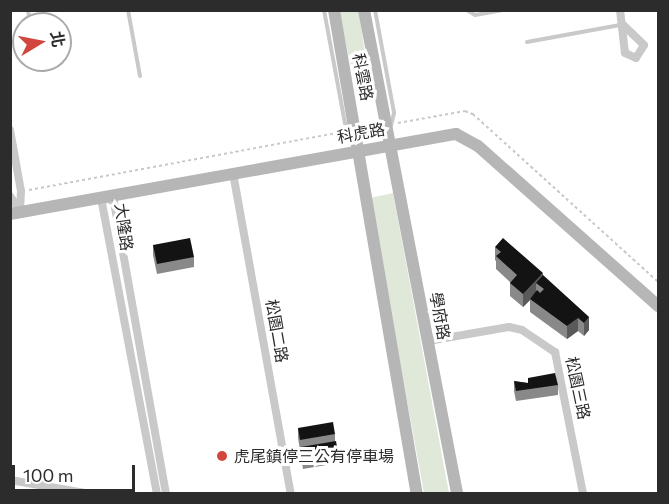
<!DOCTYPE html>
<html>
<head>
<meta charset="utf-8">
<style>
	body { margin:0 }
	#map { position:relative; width:669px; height:504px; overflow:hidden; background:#fff; font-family:Commissioner,"Noto Sans TC",sans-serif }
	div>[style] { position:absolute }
	.green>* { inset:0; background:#e0e8da }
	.path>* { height:1.5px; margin-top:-0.75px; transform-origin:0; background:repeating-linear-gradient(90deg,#c9c9c9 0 3px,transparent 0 6px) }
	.lane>* { height:4px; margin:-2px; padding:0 2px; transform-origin:2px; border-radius:2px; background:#c9c9c9 }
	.street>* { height:8px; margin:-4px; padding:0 4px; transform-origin:4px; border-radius:4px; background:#c9c9c9 }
	.secondary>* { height:12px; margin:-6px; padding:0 6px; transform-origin:6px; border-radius:6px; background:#b6b6b6 }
	.wall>* { inset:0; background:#898989 }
	.shaded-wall>* { inset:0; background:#5a5a5a }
	.building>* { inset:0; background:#131313 }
	.dots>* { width:16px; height:16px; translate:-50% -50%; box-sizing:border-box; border:3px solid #fff; border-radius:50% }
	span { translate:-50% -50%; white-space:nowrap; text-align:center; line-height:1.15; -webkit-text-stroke:6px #fff; paint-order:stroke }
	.street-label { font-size:16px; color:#2c2c2c }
	.poi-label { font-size:16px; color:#2c2c2c }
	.left { translate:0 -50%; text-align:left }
	.frame { position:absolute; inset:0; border:12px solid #2c2c2c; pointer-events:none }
	.north { position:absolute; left:12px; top:12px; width:60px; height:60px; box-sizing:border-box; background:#fff; border:2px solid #ababab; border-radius:50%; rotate:80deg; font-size:16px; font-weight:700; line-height:24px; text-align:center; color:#2c2c2c }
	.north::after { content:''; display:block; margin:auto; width:21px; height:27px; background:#d2463e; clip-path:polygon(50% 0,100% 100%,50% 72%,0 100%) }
	.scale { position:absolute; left:12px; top:465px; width:123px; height:27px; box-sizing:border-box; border:3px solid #2c2c2c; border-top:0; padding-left:8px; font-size:18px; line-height:21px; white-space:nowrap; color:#2c2c2c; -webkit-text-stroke:4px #fff; paint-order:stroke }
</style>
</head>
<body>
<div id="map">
	<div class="green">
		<i style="clip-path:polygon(339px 11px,359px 11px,371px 97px,358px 100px)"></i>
		<i style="clip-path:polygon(393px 193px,449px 493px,424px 493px,370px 198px)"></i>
	</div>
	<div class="path">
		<i style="left:398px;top:123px;width:68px;rotate:-10.2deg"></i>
		<i style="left:465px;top:111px;width:9px;rotate:21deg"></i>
		<i style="left:473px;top:114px;width:250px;rotate:42.2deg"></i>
		<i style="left:366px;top:128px;width:10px;rotate:-6deg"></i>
		<i style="left:29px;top:190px;width:319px;rotate:-10.5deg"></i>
	</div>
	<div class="lane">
		<i style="left:28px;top:10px;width:14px;rotate:82deg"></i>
		<i style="left:128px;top:10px;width:67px;rotate:79.7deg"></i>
		<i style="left:324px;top:10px;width:115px;rotate:79.5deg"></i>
		<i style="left:345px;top:123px;width:11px;rotate:56deg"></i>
		<i style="left:375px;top:10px;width:105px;rotate:79.5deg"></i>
		<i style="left:394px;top:113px;width:13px;rotate:103deg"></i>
		<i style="left:467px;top:10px;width:9px;rotate:32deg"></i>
		<i style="left:475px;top:15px;width:28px;rotate:-10deg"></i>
		<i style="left:527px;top:42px;width:96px;rotate:-10.3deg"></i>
	</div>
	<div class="street">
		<i style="left:620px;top:10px;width:43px;rotate:83.4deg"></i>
		<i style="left:625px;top:53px;width:12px;rotate:24deg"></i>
		<i style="left:636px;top:58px;width:15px;rotate:-58deg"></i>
		<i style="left:644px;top:45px;width:29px;rotate:-136deg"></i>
		<i style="left:10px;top:130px;width:62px;rotate:79.8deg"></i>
		<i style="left:21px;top:191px;width:21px;rotate:93deg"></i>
		<i style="left:233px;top:173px;width:326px;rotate:79.8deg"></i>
		<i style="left:10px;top:196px;width:18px;rotate:56deg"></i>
		<i style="left:428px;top:341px;width:82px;rotate:-9.8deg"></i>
		<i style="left:509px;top:327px;width:13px;rotate:13deg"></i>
		<i style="left:522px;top:330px;width:40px;rotate:34deg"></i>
		<i style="left:555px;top:352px;width:145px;rotate:78.8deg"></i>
		<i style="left:10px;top:480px;width:82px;rotate:9.8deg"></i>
		<i style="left:157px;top:494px;width:296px;rotate:-100.7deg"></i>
		<i style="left:102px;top:203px;width:7px;rotate:-63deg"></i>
		<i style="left:105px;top:197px;width:10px;rotate:29deg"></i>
		<i style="left:114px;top:202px;width:297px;rotate:79.9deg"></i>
	</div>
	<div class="secondary">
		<i style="left:334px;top:10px;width:491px;rotate:80.3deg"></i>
		<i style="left:364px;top:10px;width:493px;rotate:79.1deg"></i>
		<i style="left:10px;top:214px;width:453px;rotate:-10.2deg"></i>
		<i style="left:456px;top:134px;width:25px;rotate:29deg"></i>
		<i style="left:478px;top:146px;width:241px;rotate:41.6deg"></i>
	</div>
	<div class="wall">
		<i style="clip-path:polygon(153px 245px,194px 257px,194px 267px,157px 274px,153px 255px)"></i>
		<i style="clip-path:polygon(495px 247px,543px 276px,589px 317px,589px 330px,584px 336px,578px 331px,567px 339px,530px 312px,530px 300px,523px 307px,510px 296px,510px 282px,496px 269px,496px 261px,495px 260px)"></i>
		<i style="clip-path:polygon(528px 378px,558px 385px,558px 395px,516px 401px,514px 391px,514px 381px,528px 383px)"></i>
		<i style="clip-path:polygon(298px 428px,335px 434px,335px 441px,338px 453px,338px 463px,303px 469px,301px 457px,301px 450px,300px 450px,298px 438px)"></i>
	</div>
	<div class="shaded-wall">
		<i style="clip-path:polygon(543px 273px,543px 286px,536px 283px,536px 293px,530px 299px,530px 300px,523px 307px,523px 294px)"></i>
		<i style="clip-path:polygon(589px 317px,589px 330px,584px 336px,584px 323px)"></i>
		<i style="clip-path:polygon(578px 318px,578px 331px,567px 339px,567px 326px)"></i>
	</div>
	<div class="building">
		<i style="clip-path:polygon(190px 238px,194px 257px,157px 264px,153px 245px)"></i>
		<i style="clip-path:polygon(503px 238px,543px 273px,523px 294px,510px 283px,517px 275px,496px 256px,501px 252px,495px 247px)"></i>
		<i style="clip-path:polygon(543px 275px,589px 317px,584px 323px,578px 318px,567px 326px,530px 299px,537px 290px,540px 293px,544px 289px,536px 283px)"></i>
		<i style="clip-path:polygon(555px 373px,558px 385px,516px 391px,514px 381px,528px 383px,528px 378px)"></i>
		<i style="clip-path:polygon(333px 422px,335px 434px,300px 440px,298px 428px)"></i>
		<i style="clip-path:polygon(336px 441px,338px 453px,303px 459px,301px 447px)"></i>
	</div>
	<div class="dots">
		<i style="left:222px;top:456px;background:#d2463e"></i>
	</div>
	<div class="street-label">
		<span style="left:363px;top:77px;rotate:79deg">科雲路</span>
		<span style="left:361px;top:133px;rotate:-10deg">科虎路</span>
		<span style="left:124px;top:227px;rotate:82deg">大隆路</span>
		<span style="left:440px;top:316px;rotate:80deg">學府路</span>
		<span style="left:277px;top:331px;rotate:80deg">松園二路</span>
		<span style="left:578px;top:388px;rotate:78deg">松園三路</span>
	</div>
	<div class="poi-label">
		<span class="left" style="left:234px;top:456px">虎尾鎮停三公有停車場</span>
	</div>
	<div class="frame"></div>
	<div class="north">北</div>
	<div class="scale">100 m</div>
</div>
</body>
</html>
